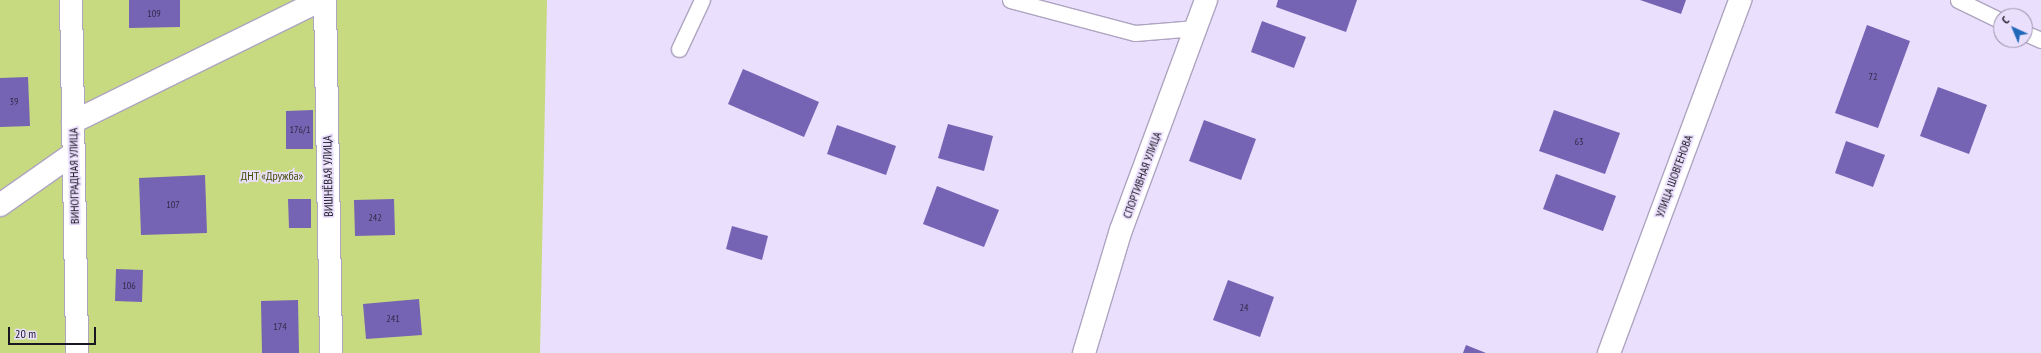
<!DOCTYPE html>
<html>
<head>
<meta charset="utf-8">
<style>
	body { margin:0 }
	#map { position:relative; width:2041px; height:353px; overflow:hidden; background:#eadffd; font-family:"PT Sans Narrow",sans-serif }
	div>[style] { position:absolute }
	.green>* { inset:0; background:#c8da7f }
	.building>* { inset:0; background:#7563b3 }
	.roads { filter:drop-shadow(1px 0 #aea4c0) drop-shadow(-1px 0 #aea4c0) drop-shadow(0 1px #aea4c0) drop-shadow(0 -1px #aea4c0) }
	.service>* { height:15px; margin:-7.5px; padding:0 7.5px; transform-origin:7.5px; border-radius:7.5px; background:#fff }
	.minor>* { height:22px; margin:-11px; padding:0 11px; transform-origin:11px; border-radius:11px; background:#fff }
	span { translate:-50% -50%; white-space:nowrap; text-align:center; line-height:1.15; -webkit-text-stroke:3.5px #eadffd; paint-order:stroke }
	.number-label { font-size:10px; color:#322a46 }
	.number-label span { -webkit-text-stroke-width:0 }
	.street-label { font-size:12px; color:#1b1722 }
	.park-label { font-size:12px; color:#434d02 }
	.north { position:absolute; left:1993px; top:8px; width:40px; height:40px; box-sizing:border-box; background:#eadffd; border:1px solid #978fa5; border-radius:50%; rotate:316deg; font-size:11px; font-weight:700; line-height:16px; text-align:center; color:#1b1722 }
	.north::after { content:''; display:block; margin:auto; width:14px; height:18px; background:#2168b8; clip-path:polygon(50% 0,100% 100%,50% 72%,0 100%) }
	.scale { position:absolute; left:8px; top:327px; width:88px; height:18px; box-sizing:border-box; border:2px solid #1b1722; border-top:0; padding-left:5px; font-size:12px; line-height:14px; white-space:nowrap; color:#1b1722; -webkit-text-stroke:3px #eadffd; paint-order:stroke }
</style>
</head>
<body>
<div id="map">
	<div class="green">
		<i style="clip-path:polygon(0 0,547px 0,540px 353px,0 353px)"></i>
	</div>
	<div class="building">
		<i style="clip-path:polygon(129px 0,180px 0,180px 27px,129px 28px)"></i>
		<i style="clip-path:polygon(1278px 0,1357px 0,1346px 32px,1276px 7px)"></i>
		<i style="clip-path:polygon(1640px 0,1686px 0,1681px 14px)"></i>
		<i style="clip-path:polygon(1262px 21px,1306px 37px,1294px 68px,1251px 52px)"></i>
		<i style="clip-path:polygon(1867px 25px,1910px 41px,1878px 128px,1835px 113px)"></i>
		<i style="clip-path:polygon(743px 69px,819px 102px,804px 137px,728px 104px)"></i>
		<i style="clip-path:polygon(28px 77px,30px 126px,0 127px,0 78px)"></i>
		<i style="clip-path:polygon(1938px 87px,1987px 105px,1969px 154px,1920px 136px)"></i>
		<i style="clip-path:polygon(313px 110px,313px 149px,286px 149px,286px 111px)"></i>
		<i style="clip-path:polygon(1554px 110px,1620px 133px,1605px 174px,1539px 151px)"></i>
		<i style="clip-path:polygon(1204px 120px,1256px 139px,1241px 180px,1189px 161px)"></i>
		<i style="clip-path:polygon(948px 124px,993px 136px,984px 171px,938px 158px)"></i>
		<i style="clip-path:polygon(837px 125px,896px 146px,886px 175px,827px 154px)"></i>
		<i style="clip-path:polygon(1846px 141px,1885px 155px,1873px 187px,1835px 173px)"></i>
		<i style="clip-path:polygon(1556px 174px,1616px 196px,1603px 231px,1543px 209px)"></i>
		<i style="clip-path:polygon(205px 175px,207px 233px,141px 235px,139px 178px)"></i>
		<i style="clip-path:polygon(937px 186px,999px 210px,984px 247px,923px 224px)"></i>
		<i style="clip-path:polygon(288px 199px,311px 199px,311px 228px,289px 228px)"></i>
		<i style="clip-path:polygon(394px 199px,395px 235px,355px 236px,354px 200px)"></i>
		<i style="clip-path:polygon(732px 226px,768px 236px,762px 260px,726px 249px)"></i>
		<i style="clip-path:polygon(116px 269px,143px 270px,142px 302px,115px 301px)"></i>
		<i style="clip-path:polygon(1228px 280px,1274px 297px,1260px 337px,1213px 320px)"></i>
		<i style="clip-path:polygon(419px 299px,422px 335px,366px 339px,363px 304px)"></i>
		<i style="clip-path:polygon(298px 300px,299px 353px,262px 353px,261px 301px)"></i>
		<i style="clip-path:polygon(1466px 345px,1486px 353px,1463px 353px)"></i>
	</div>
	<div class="roads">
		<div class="service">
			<i style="left:1010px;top:0;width:129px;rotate:14.8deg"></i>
			<i style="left:1135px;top:33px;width:61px;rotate:-4.7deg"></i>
			<i style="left:1958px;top:0;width:48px;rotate:26deg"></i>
			<i style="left:2025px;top:33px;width:17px;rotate:24deg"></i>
			<i style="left:679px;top:49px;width:54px;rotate:-64.9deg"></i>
		</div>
		<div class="minor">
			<i style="left:71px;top:0;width:353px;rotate:89deg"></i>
			<i style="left:325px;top:0;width:353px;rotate:89deg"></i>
			<i style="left:73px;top:122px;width:276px;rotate:-26.2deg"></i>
			<i style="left:0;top:205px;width:90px;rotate:-35.1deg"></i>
			<i style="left:1084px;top:353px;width:128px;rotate:-73.3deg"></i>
			<i style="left:1121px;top:230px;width:245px;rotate:-69.7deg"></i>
			<i style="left:1609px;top:353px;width:377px;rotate:-69.6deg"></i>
		</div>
	</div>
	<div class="number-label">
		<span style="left:154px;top:14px">109</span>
		<span style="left:1873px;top:77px">72</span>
		<span style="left:14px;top:102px">39</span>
		<span style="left:300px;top:130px">176/1</span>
		<span style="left:1579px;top:142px">63</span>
		<span style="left:173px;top:205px">107</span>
		<span style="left:375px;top:218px">242</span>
		<span style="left:129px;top:286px">106</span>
		<span style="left:1244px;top:308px">24</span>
		<span style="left:393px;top:319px">241</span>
		<span style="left:280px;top:327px">174</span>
	</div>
	<div class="street-label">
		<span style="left:1142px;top:175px;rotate:-70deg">СПОРТИВНАЯ УЛИЦА</span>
		<span style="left:74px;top:176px;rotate:-91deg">ВИНОГРАДНАЯ УЛИЦА</span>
		<span style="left:328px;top:176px;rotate:-91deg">ВИШНЁВАЯ УЛИЦА</span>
		<span style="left:1674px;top:176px;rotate:-70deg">УЛИЦА ШОВГЕНОВА</span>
	</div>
	<div class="park-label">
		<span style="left:272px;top:176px">ДНТ «Дружба»</span>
	</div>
	<div class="north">С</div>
	<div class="scale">20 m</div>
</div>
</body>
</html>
